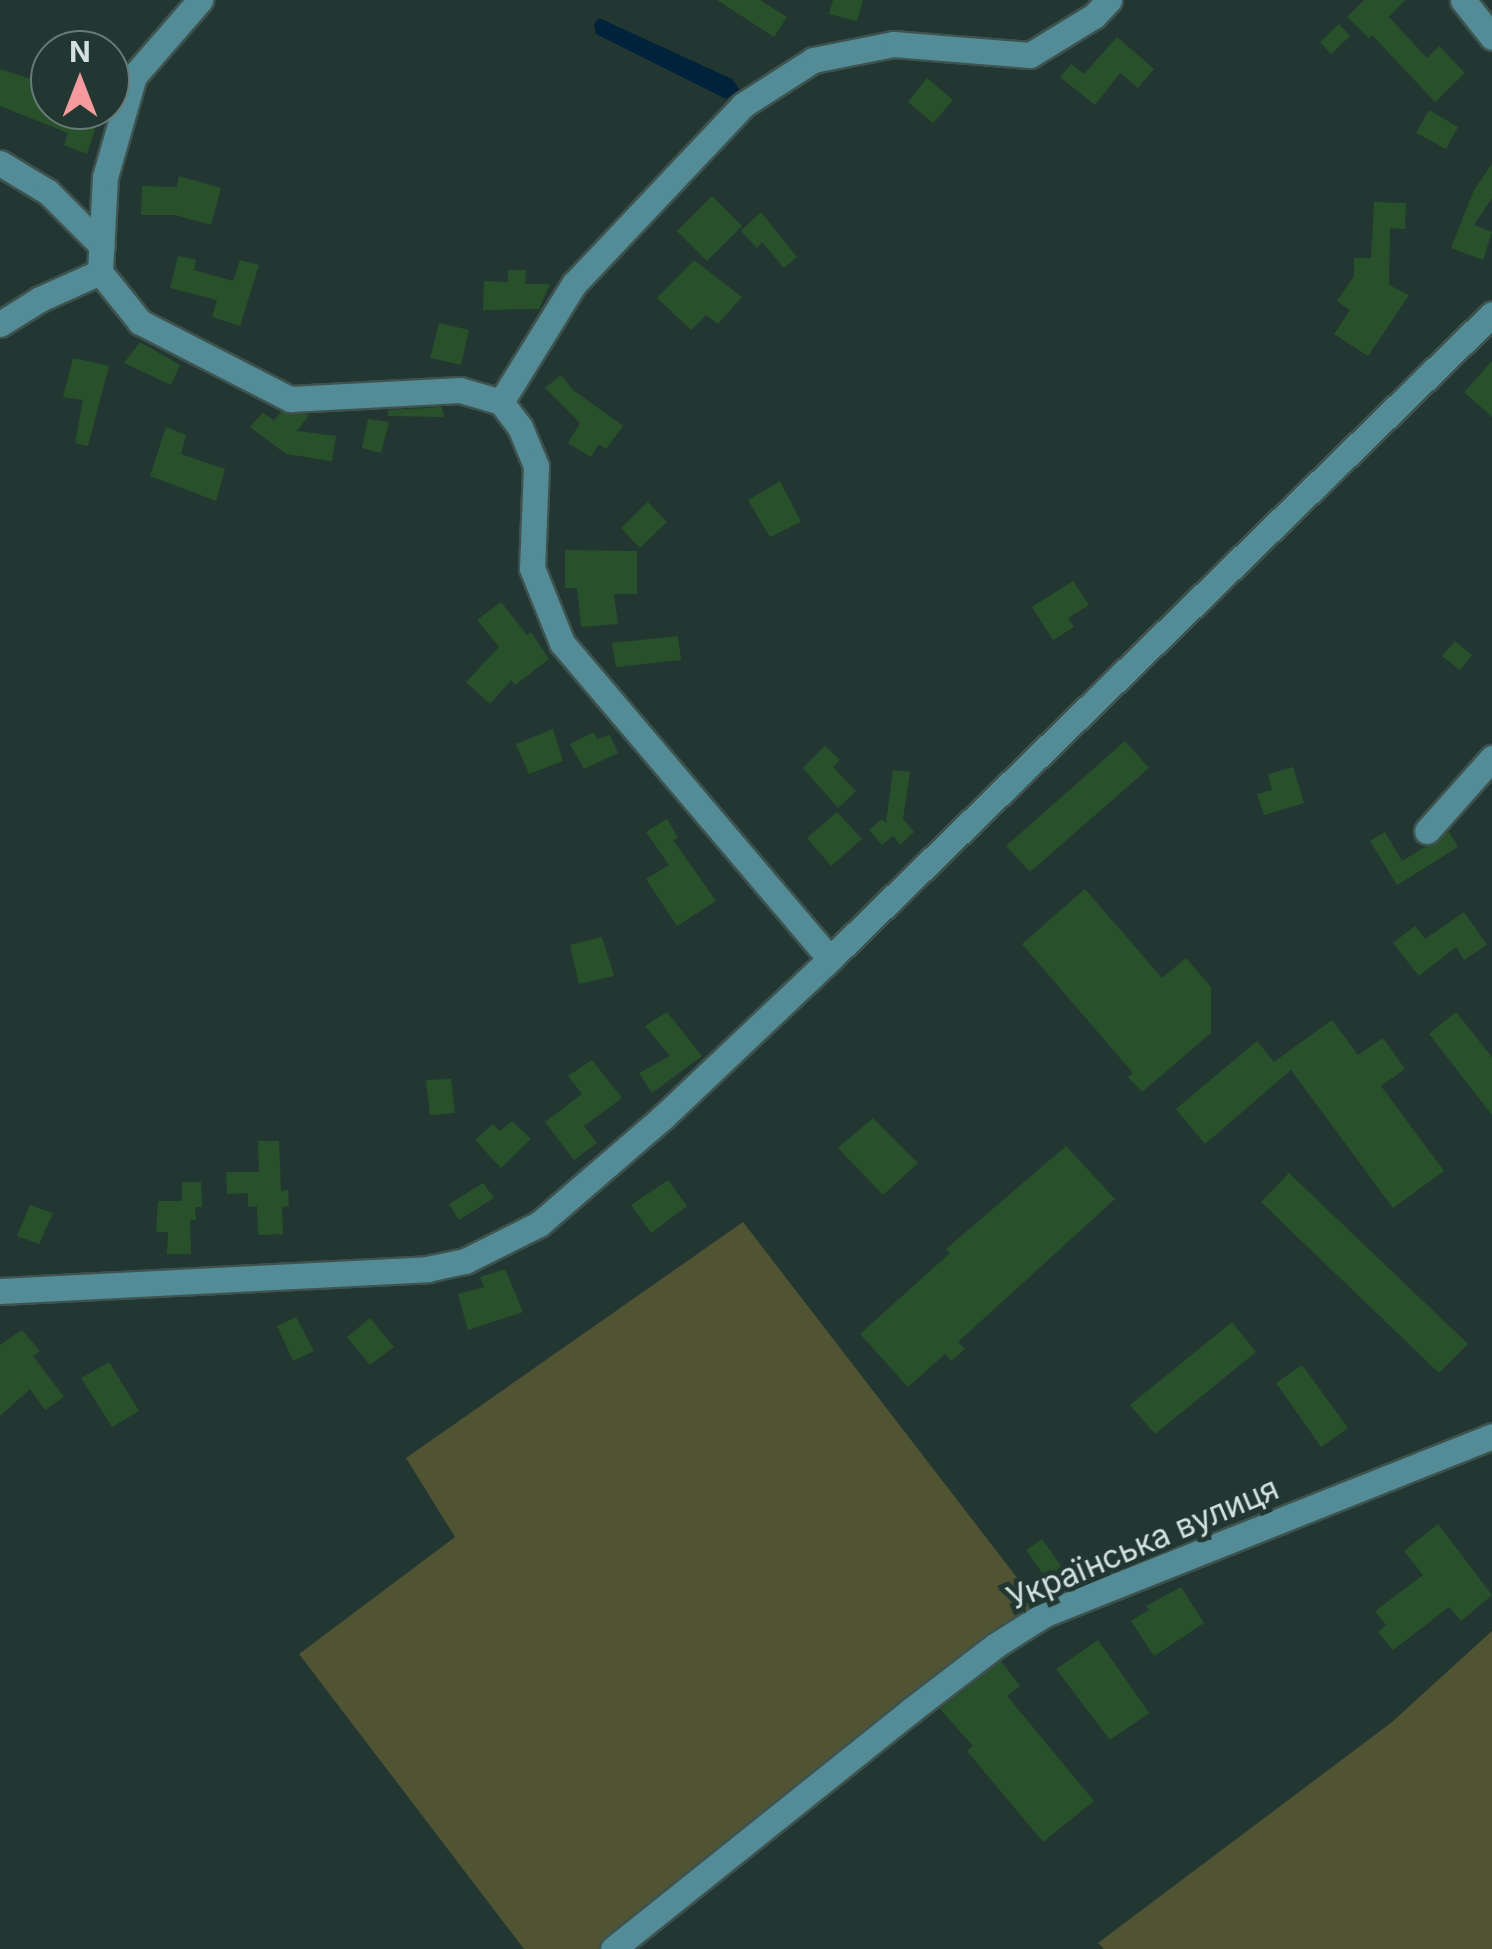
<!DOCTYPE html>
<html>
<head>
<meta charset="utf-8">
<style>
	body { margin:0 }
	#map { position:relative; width:1492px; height:1949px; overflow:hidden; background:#223732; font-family:Inter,sans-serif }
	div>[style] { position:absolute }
	.green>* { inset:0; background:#505433 }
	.water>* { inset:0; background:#00233b }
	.building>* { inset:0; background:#28512b }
	.roads { filter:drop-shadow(2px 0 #3e524e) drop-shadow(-2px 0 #3e524e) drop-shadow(0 2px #3e524e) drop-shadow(0 -2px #3e524e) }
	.minor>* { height:25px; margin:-12.5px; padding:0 12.5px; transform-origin:12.5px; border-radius:12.5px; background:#538c96 }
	span { translate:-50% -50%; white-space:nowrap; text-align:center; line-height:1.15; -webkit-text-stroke:10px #223732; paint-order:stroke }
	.street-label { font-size:32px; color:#d4e1de }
	.north { position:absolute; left:30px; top:30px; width:100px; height:100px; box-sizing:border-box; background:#223732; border:2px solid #697b77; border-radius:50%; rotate:0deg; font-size:28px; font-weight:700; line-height:40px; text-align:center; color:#d4e1de }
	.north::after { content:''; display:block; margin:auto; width:35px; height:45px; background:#f59b9d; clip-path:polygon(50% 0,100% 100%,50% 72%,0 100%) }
</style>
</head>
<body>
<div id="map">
	<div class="green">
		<i style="clip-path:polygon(743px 1222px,1045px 1614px,613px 1949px,524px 1949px,299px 1654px,455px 1537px,406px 1458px)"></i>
		<i style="clip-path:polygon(1492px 1631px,1492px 1949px,1104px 1949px,1098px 1943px,1392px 1722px)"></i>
	</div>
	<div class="water">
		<i style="clip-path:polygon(599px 18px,732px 79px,740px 90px,726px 99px,596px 34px,594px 24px)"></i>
	</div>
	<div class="building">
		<i style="clip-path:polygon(717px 0,760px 0,787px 17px,774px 37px)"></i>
		<i style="clip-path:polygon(833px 0,863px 0,857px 21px,829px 14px)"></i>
		<i style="clip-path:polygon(1364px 0,1405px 0,1389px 17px,1427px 58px,1439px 46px,1465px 73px,1435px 102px,1372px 35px,1369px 38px,1347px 17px)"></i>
		<i style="clip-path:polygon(1339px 24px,1350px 36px,1331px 54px,1320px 42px)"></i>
		<i style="clip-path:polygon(1117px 37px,1154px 69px,1138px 88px,1120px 73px,1095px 105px,1060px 77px,1071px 64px,1084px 74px)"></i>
		<i style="clip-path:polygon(0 69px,50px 85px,50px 110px,101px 110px,87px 154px,64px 145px,68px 133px,0 106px)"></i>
		<i style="clip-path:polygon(927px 78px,953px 100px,933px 123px,908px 102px)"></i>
		<i style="clip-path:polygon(1429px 110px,1458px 127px,1446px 149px,1416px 133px)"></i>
		<i style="clip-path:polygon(1492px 164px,1492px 198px,1474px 225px,1492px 232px,1483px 260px,1451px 248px,1474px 190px)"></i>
		<i style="clip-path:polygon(179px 176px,221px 188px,211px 225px,175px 215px,141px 215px,142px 186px,177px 187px)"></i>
		<i style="clip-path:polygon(712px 196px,742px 226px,707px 261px,677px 231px)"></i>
		<i style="clip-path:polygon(1374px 202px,1406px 203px,1405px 229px,1390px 228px,1389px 285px,1409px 295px,1368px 356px,1334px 334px,1350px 310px,1337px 301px,1354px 276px,1354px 258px,1371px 258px)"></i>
		<i style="clip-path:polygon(761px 212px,797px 257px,784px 268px,762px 242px,757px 248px,741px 231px)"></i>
		<i style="clip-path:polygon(178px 256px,196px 260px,194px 270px,233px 281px,240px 260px,259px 265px,240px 326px,212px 317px,217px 300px,170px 288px)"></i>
		<i style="clip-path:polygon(694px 260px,742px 297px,718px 324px,706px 315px,691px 330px,657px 298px)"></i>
		<i style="clip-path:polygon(508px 270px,526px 270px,525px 284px,550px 284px,539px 309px,483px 310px,484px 281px,508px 282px)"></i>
		<i style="clip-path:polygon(439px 323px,469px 330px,461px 365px,430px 358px)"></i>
		<i style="clip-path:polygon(140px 342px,180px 365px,171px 385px,124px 363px)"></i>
		<i style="clip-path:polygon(73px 358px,109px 366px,88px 446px,75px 443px,83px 400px,63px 397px)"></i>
		<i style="clip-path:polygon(1492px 361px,1492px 417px,1464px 392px)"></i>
		<i style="clip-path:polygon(561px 375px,573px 390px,623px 426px,606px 449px,599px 444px,591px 457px,568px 443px,580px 423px,545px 388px)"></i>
		<i style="clip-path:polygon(442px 407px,444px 417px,388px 416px,388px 410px)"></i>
		<i style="clip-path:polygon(281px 412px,309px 415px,297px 431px,336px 436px,332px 461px,286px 454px,250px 427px,263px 413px,274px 420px)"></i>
		<i style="clip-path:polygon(368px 419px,389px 422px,381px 453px,362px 448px)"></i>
		<i style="clip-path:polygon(166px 427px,186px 435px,181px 454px,225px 469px,216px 501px,150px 476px)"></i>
		<i style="clip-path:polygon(780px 481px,801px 522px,770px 537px,748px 500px)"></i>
		<i style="clip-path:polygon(648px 502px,667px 522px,640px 548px,621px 528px)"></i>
		<i style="clip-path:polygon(565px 550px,637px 551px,637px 594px,614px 594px,618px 624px,581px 627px,577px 588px,565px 588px)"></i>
		<i style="clip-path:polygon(1073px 581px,1089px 605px,1068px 618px,1074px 627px,1053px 640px,1032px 607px)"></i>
		<i style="clip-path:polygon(501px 602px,527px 635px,531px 632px,549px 659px,515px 685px,511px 680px,490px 704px,466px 682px,499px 647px,477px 620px)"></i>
		<i style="clip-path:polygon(678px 636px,681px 660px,616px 667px,612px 643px)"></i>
		<i style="clip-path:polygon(1455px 641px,1472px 655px,1460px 670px,1442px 656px)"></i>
		<i style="clip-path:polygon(553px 729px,563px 761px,529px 774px,516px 744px)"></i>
		<i style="clip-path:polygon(594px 732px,597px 739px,610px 735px,618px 753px,584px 769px,570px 744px)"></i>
		<i style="clip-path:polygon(1125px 741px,1149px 768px,1030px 872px,1006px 846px)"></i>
		<i style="clip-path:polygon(825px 746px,840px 760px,833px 767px,856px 791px,838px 808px,803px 768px)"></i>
		<i style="clip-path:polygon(1293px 767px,1304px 803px,1264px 815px,1257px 794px,1272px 790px,1268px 774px)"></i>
		<i style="clip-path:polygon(893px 770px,910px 772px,903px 819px,914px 832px,900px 845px,893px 836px,882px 845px,869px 830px,882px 819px,886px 823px)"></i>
		<i style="clip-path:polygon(837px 812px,862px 839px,831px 866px,807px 838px)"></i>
		<i style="clip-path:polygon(667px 819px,678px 838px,673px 840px,716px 901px,677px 926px,646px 879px,669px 865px,646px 832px)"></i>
		<i style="clip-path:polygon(1385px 832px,1402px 861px,1449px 832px,1458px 847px,1397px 885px,1370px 841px)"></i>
		<i style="clip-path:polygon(1085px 889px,1162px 978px,1186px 958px,1211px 987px,1211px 1033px,1142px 1092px,1128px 1077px,1133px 1073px,1022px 944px)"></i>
		<i style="clip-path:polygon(1464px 912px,1487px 945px,1464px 960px,1456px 947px,1419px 976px,1393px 943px,1415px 926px,1425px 939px)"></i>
		<i style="clip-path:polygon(602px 937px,614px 976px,579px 984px,570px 945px)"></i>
		<i style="clip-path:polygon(667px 1012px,702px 1056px,652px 1093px,639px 1073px,670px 1056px,645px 1026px)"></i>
		<i style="clip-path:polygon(1456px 1012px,1492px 1057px,1492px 1115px,1429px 1034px)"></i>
		<i style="clip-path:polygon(1332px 1020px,1358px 1055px,1383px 1038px,1405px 1069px,1381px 1086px,1444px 1171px,1393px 1208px,1291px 1070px,1205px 1144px,1176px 1109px,1257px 1041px,1274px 1062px)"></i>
		<i style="clip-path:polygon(592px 1060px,622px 1098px,584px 1126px,597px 1143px,574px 1160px,545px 1122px,582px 1094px,568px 1076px)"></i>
		<i style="clip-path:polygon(451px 1079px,455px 1113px,430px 1115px,426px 1080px)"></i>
		<i style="clip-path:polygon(873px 1118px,918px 1163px,883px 1195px,838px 1148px)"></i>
		<i style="clip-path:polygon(512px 1121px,531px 1139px,501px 1168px,475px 1140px,493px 1124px,500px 1131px)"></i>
		<i style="clip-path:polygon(258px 1141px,279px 1141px,281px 1191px,288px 1190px,289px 1206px,282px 1207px,283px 1234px,258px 1235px,257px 1206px,248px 1207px,248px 1193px,227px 1194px,226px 1172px,259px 1172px)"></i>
		<i style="clip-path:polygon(1066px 1146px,1115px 1199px,958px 1342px,965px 1349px,951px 1361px,945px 1354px,908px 1387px,860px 1334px,950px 1253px,946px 1249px)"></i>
		<i style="clip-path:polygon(1289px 1173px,1468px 1344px,1439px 1373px,1261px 1202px)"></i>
		<i style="clip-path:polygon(668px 1180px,687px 1206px,651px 1233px,631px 1205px)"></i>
		<i style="clip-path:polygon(182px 1182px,201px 1182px,202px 1207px,195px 1207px,196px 1220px,190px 1220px,191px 1254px,167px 1254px,168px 1232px,156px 1232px,158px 1201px,182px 1201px)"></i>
		<i style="clip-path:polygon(483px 1183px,494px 1198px,459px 1220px,449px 1204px)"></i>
		<i style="clip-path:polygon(30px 1205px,53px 1213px,39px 1244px,17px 1236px)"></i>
		<i style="clip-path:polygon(505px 1269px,523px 1312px,468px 1330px,458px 1294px,484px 1287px,480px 1277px)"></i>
		<i style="clip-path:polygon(296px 1317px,314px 1351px,293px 1361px,277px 1326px)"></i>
		<i style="clip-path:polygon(370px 1318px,394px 1347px,370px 1365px,347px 1337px)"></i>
		<i style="clip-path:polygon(1232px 1322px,1256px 1352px,1155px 1434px,1130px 1405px)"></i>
		<i style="clip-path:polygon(22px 1330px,40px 1351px,33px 1356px,64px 1397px,45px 1410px,30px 1389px,0 1416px,0 1345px)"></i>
		<i style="clip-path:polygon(109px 1362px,139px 1411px,112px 1427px,81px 1378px)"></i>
		<i style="clip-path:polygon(1302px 1365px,1348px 1428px,1321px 1447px,1276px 1383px)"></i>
		<i style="clip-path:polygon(1242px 1491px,1256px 1508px,1212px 1526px,1199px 1510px)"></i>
		<i style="clip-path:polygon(1438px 1524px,1492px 1595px,1461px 1621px,1449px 1607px,1393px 1650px,1378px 1632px,1386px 1625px,1375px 1611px,1423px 1575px,1404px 1551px)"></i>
		<i style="clip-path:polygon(1042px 1539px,1064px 1570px,1048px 1581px,1026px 1550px)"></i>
		<i style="clip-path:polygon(1181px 1587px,1204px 1623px,1154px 1656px,1131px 1621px,1149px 1610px,1146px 1606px)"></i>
		<i style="clip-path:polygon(1098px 1640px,1149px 1713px,1110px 1740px,1056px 1669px)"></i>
		<i style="clip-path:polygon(1001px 1661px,1020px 1686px,1007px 1696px,1094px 1801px,1043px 1842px,967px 1751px,973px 1746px,940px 1709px)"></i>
	</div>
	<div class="roads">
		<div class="minor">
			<i style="left:1463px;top:0;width:47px;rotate:51.9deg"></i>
			<i style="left:0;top:163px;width:56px;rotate:31.1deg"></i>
			<i style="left:48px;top:192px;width:76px;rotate:45deg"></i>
			<i style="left:100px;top:272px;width:64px;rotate:51.3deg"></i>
			<i style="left:140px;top:322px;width:169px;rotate:27.2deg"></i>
			<i style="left:290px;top:399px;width:170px;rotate:-3deg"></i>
			<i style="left:460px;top:390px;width:43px;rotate:16.3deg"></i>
			<i style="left:501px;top:402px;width:31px;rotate:53deg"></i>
			<i style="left:520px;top:427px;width:42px;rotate:67.7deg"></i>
			<i style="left:536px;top:466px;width:102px;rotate:92.2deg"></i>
			<i style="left:532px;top:568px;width:81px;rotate:68.2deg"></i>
			<i style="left:562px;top:643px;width:414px;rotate:49.7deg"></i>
			<i style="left:100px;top:272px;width:95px;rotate:-87deg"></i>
			<i style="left:105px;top:177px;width:105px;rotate:-74deg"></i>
			<i style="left:134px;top:76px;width:101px;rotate:-49deg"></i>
			<i style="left:0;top:324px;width:47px;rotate:-32deg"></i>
			<i style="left:40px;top:299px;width:66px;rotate:-24.2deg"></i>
			<i style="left:501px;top:402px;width:139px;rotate:-58.3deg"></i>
			<i style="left:574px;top:284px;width:246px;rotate:-46.6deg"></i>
			<i style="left:743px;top:105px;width:83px;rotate:-32.7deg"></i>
			<i style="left:813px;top:60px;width:82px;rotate:-11.3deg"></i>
			<i style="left:893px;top:44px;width:137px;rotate:4.6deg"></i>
			<i style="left:1030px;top:55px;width:75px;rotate:-31.4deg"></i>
			<i style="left:1094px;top:16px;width:22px;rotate:-47deg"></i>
			<i style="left:1427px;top:831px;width:98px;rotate:-48.3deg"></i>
			<i style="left:0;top:1291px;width:428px;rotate:-2.9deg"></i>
			<i style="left:427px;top:1269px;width:39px;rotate:-12deg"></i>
			<i style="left:465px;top:1261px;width:83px;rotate:-26.6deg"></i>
			<i style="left:539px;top:1224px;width:164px;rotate:-40.8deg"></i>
			<i style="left:663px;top:1117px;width:230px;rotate:-43.4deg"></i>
			<i style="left:830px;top:959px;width:924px;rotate:-44.25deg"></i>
			<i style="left:613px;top:1949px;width:381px;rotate:-38.7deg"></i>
			<i style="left:910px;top:1711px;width:108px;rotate:-37.5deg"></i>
			<i style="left:996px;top:1645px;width:58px;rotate:-32.3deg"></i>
			<i style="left:1045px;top:1614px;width:481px;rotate:-21.7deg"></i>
		</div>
	</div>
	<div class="street-label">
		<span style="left:1143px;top:1544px;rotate:-23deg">Українська вулиця</span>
	</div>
	<div class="north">N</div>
</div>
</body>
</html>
